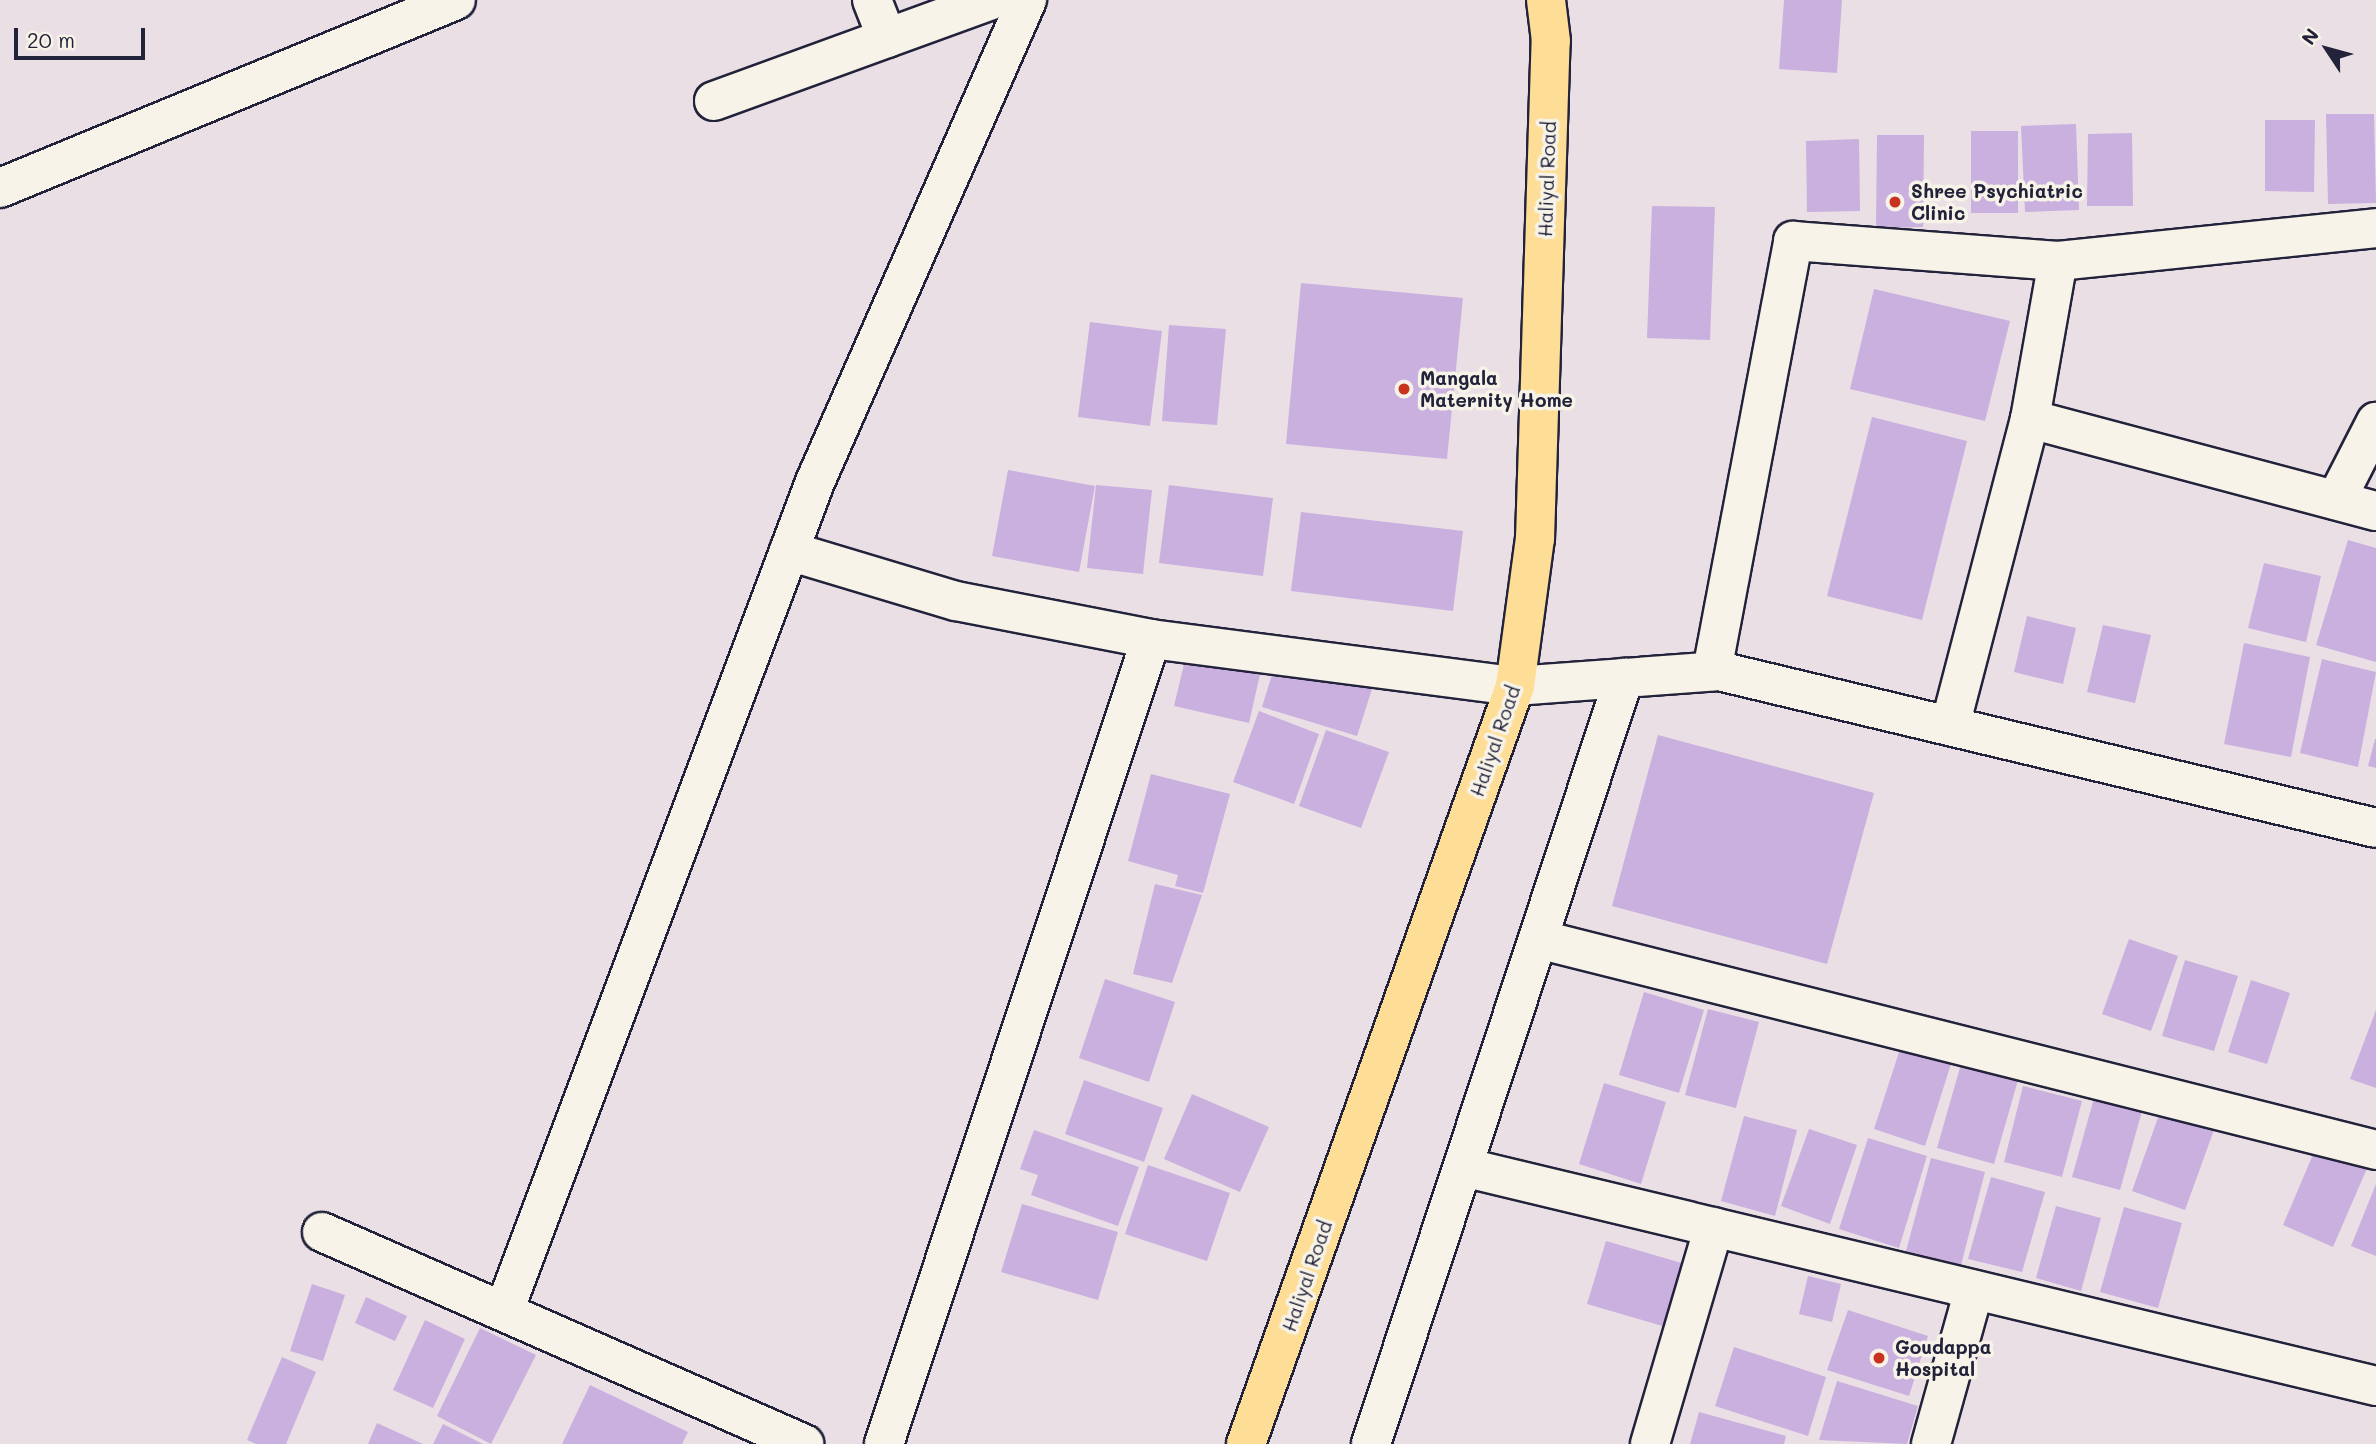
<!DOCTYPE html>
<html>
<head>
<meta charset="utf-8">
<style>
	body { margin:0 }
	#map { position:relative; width:2376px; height:1444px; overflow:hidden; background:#eadfe5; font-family:Mali,sans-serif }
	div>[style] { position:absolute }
	.building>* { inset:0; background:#cab0de }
	.roads { filter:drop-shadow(2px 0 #22223b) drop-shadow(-2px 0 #22223b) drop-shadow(0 2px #22223b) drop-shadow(0 -2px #22223b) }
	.street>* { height:38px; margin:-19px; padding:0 19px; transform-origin:19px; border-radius:19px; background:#f7f3e8 }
	.secondary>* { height:38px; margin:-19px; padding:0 19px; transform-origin:19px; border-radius:19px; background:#f7f3e8 }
	.primary>* { height:38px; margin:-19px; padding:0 19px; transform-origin:19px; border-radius:19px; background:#fedd96 }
	.dots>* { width:19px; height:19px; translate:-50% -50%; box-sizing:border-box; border:4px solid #f7f3e8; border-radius:50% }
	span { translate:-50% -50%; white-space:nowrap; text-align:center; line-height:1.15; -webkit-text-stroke:7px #f7f3e8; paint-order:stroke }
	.street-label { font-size:19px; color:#22223b }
	.poi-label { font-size:19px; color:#22223b; font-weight:700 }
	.left { translate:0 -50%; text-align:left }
	.north { position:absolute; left:2292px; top:14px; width:70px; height:70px; -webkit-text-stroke:5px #f7f3e8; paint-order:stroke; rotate:306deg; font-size:19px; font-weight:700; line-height:28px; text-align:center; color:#22223b }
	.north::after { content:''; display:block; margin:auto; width:24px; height:32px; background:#22223b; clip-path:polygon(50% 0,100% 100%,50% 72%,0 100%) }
	.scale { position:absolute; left:14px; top:28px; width:131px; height:32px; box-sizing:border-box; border:4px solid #22223b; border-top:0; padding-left:9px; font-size:21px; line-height:24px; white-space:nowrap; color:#22223b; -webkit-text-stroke:5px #f7f3e8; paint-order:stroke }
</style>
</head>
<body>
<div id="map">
	<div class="building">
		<i style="clip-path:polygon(1784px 0,1842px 0,1837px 73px,1779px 69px)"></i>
		<i style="clip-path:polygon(2326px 114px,2374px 114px,2376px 203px,2328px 204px)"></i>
		<i style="clip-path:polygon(2265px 120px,2315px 120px,2314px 192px,2265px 191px)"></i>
		<i style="clip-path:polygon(2076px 124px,2079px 210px,2025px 212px,2021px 126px)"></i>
		<i style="clip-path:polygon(1971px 131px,2018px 131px,2018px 213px,1971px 213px)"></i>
		<i style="clip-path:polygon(2132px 133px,2133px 206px,2087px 206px,2088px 134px)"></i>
		<i style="clip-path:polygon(1877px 135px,1924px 135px,1923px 227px,1876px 228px)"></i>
		<i style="clip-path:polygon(1859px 139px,1860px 211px,1807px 212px,1806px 141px)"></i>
		<i style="clip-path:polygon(1652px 206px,1715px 207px,1710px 340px,1647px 338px)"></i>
		<i style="clip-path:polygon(1301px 283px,1463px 298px,1447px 459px,1286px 444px)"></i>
		<i style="clip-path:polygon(1874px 289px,2010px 321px,1985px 421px,1850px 389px)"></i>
		<i style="clip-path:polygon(1090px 322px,1162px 331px,1150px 426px,1078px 417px)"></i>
		<i style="clip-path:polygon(1169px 325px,1226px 329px,1217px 425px,1162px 421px)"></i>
		<i style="clip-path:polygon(1872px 417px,1967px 441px,1922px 620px,1827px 596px)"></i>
		<i style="clip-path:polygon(1008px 470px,1095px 486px,1079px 572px,992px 556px)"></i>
		<i style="clip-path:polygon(1096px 485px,1152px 490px,1143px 574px,1087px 568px)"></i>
		<i style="clip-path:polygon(1169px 485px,1273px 498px,1263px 576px,1159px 563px)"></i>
		<i style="clip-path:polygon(1301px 512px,1463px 531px,1453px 611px,1291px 591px)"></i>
		<i style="clip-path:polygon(2348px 540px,2376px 548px,2376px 662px,2316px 645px)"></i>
		<i style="clip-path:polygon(2264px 563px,2321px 576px,2306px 642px,2248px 628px)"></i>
		<i style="clip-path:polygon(2027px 616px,2076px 628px,2063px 684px,2014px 672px)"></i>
		<i style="clip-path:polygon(2103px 625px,2151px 635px,2135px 703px,2087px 692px)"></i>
		<i style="clip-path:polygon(1191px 635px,1265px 652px,1249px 723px,1174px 706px)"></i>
		<i style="clip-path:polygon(1282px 642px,1378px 670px,1357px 736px,1262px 707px)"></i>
		<i style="clip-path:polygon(2244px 643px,2310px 657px,2291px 757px,2224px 744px)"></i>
		<i style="clip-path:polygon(2322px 659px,2376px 672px,2358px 767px,2300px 753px)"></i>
		<i style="clip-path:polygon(1259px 711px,1319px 734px,1294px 804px,1233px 782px)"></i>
		<i style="clip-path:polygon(1326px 730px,1389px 752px,1361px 828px,1299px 806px)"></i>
		<i style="clip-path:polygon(1658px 735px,1874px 793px,1827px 964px,1612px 906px)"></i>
		<i style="clip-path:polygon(2375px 739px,2376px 739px,2376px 768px,2368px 766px)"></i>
		<i style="clip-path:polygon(1151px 774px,1230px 794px,1203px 893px,1175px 886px,1178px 875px,1128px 861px)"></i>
		<i style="clip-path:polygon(1155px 884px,1202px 895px,1172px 983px,1133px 974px)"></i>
		<i style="clip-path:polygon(2129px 939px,2178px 956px,2151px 1031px,2102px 1014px)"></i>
		<i style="clip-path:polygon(2185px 960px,2238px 976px,2214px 1051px,2162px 1036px)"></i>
		<i style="clip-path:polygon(1105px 979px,1175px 1002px,1149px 1082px,1079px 1058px)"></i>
		<i style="clip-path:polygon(2251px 980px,2290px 993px,2267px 1064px,2228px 1052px)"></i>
		<i style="clip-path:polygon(1644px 992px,1704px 1010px,1679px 1093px,1619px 1075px)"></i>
		<i style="clip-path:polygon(1708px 1009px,1759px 1022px,1736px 1108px,1685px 1095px)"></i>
		<i style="clip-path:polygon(2376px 1010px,2376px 1088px,2350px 1079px)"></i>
		<i style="clip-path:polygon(1901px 1046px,1951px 1064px,1925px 1146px,1874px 1129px)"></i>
		<i style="clip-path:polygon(1961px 1064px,2018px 1080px,1994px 1164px,1937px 1148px)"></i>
		<i style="clip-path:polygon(1084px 1080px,1163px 1108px,1144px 1162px,1065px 1134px)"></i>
		<i style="clip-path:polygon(1604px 1083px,1666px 1102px,1641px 1184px,1579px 1164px)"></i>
		<i style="clip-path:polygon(2023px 1086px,2082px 1101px,2062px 1177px,2004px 1162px)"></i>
		<i style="clip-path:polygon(2096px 1091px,2144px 1104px,2120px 1190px,2072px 1177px)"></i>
		<i style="clip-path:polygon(1192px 1094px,1269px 1127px,1240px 1192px,1164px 1159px)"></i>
		<i style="clip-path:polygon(2160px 1112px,2214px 1130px,2185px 1210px,2132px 1191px)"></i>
		<i style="clip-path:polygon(1744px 1116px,1797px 1130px,1775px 1216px,1721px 1201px)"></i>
		<i style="clip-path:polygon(1809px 1129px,1857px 1145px,1830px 1224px,1781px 1206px)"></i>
		<i style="clip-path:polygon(1034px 1130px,1139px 1167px,1118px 1226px,1031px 1195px,1038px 1175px,1020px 1169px)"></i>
		<i style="clip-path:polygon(1868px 1138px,1927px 1156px,1899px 1248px,1839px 1229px)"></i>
		<i style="clip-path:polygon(2317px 1145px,2368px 1166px,2333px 1247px,2283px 1225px)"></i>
		<i style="clip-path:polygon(1931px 1158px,1985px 1172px,1961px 1265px,1906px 1251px)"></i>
		<i style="clip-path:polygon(1148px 1165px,1230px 1193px,1207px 1261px,1125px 1234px)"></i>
		<i style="clip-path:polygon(1991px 1177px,2045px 1192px,2022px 1272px,1968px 1259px)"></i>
		<i style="clip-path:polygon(2376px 1184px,2376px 1256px,2351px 1246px)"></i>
		<i style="clip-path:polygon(1022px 1204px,1118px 1232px,1098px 1300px,1001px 1272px)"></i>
		<i style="clip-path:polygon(2056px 1206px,2101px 1218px,2081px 1291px,2036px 1278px)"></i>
		<i style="clip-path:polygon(2124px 1207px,2182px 1223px,2158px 1308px,2100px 1292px)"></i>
		<i style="clip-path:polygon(1606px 1241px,1685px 1264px,1666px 1327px,1587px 1304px)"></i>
		<i style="clip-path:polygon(1808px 1276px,1841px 1284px,1832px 1322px,1799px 1314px)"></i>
		<i style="clip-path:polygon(312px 1284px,345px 1295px,323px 1361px,290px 1351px)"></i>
		<i style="clip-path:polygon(366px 1297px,407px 1316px,395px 1341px,355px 1323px)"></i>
		<i style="clip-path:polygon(1848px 1310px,1928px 1336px,1909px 1396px,1827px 1370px)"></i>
		<i style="clip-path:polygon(425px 1320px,465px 1339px,433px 1408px,393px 1390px)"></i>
		<i style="clip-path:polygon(480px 1328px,536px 1355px,491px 1444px,437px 1416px)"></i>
		<i style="clip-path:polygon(1734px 1347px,1826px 1377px,1808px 1436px,1715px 1406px)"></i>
		<i style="clip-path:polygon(282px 1357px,316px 1372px,286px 1444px,256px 1444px,247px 1440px)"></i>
		<i style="clip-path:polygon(1837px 1381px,1918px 1406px,1907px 1444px,1819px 1440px)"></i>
		<i style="clip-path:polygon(590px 1385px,688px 1432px,682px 1444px,562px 1444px)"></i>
		<i style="clip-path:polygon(1699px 1412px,1786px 1436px,1784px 1444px,1690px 1444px)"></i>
		<i style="clip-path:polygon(377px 1423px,423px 1444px,368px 1444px)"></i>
		<i style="clip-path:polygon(443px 1424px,483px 1444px,433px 1444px)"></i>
	</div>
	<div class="roads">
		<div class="street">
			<i style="left:872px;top:0;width:41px;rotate:68.5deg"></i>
			<i style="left:714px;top:101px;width:295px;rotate:-20deg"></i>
			<i style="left:0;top:188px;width:493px;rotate:-22.4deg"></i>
			<i style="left:2030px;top:419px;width:358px;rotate:14.9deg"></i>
			<i style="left:2336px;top:500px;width:88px;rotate:-62.9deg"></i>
			<i style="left:1712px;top:671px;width:438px;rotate:-79.3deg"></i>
			<i style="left:1793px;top:241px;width:266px;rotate:4.3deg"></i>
			<i style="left:2058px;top:261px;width:320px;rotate:-5.9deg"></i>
			<i style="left:1950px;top:726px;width:317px;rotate:-75.4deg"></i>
			<i style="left:2030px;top:419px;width:160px;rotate:-80deg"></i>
			<i style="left:1538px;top:939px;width:864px;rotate:14.13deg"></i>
			<i style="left:1463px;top:1167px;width:939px;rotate:13.49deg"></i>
			<i style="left:322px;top:1232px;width:527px;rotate:23.74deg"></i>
			<i style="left:504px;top:1311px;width:885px;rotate:-69.44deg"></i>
			<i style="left:815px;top:482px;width:527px;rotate:-66.26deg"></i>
			<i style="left:884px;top:1444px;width:848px;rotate:-71.65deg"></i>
			<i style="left:1371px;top:1444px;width:807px;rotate:-71.72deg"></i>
			<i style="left:1650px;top:1444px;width:226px;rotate:-73.6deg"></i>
			<i style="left:1931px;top:1444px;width:160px;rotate:-74.4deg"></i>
		</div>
		<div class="secondary">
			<i style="left:789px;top:551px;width:174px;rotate:16.7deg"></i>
			<i style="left:956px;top:601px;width:199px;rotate:11deg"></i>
			<i style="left:1151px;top:639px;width:367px;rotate:7.4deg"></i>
			<i style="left:1515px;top:686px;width:205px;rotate:-4.2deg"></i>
			<i style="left:1719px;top:671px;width:675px;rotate:13.44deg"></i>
		</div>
		<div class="primary">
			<i style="left:1246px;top:1444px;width:804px;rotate:-70.46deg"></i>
			<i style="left:1515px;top:686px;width:148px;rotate:-82.3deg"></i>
			<i style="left:1535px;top:539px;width:498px;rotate:-88.2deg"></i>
			<i style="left:1551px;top:41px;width:41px;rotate:-97deg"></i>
		</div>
	</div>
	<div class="dots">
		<i style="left:1895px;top:202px;background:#c8321e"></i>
		<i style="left:1404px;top:389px;background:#c8321e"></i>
		<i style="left:1879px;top:1358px;background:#c8321e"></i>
	</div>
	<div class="street-label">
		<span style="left:1547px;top:179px;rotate:-88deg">Haliyal Road</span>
		<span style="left:1495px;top:741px;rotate:-71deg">Haliyal Road</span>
		<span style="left:1307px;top:1276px;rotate:-71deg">Haliyal Road</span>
	</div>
	<div class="poi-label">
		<span class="left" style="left:1911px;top:202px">Shree Psychiatric<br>Clinic</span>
		<span class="left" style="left:1420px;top:389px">Mangala<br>Maternity Home</span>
		<span class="left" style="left:1895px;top:1358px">Goudappa<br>Hospital</span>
	</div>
	<div class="north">N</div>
	<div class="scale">20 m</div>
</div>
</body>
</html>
